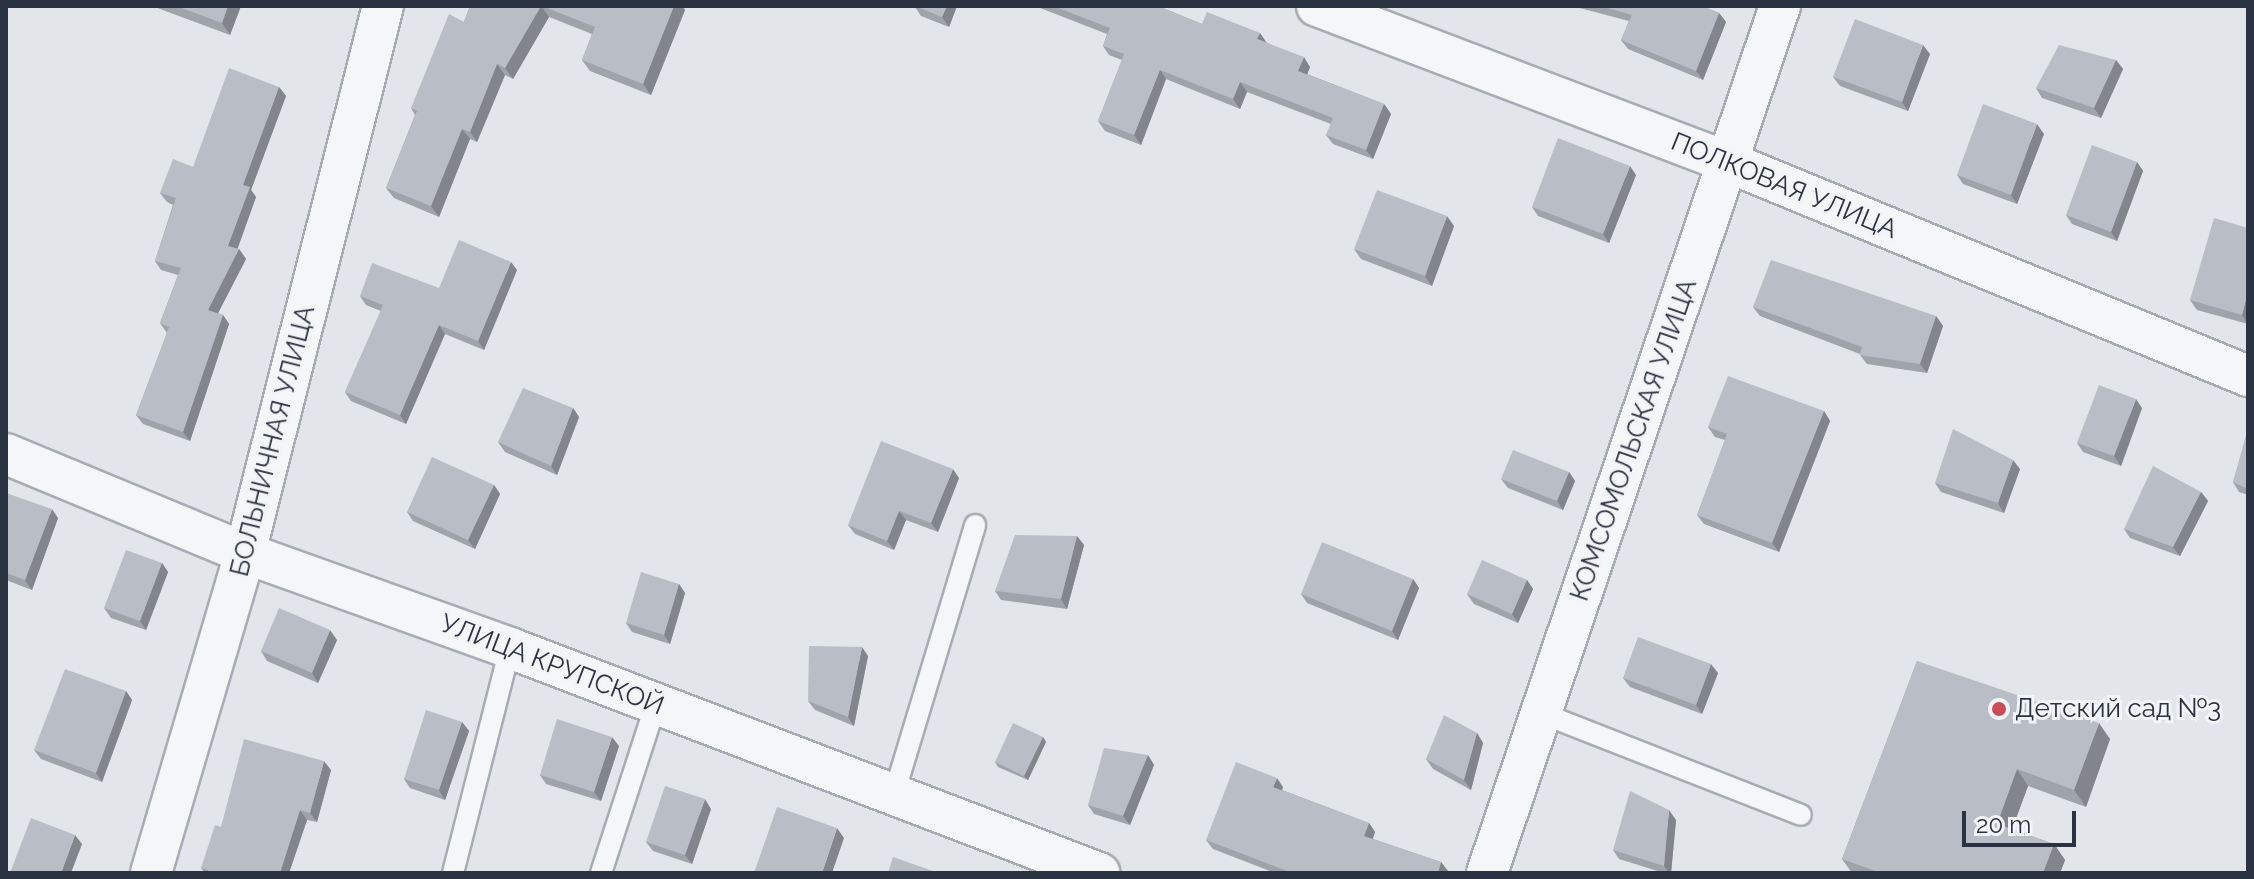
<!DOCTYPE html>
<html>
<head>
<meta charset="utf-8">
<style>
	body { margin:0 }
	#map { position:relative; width:2254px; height:879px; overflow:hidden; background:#e2e5ea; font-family:Raleway,sans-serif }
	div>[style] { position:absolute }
	.roads { filter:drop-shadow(2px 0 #a7acb4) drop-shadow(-2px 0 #a7acb4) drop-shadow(0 2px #a7acb4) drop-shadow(0 -2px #a7acb4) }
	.lane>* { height:20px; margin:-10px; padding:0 10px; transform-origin:10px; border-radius:10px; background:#f5f6f8 }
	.street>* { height:40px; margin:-20px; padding:0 20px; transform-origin:20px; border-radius:20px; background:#f5f6f8 }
	.wall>* { inset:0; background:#9fa3aa }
	.shaded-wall>* { inset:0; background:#82858b }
	.building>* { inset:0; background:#b9bec6 }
	.dots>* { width:22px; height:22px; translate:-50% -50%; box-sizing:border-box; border:4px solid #f2f4f7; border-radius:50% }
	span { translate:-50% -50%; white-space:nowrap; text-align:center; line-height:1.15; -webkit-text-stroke:6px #f2f4f7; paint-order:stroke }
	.street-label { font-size:26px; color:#2b3241 }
	.poi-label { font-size:26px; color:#2b3241 }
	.left { translate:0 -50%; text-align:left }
	.frame { position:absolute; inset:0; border:8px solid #2b3241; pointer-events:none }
	.scale { position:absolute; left:1962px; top:811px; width:114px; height:36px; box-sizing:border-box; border:4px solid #2b3241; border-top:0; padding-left:10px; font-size:24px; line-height:28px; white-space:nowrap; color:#2b3241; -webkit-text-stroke:6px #f2f4f7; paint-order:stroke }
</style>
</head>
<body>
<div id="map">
	<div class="roads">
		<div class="lane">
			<i style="left:1541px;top:713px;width:279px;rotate:21.4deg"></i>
			<i style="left:894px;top:794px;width:281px;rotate:-73.2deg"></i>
			<i style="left:453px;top:873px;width:232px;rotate:-75.8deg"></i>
			<i style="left:601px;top:873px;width:178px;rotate:-72deg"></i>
		</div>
		<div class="street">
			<i style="left:1317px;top:6px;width:440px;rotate:20.8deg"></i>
			<i style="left:1728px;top:162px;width:562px;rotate:22.37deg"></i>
			<i style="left:6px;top:454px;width:259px;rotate:22.5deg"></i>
			<i style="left:245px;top:553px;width:282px;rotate:19.7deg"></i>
			<i style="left:510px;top:648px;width:631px;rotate:20.91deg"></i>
			<i style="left:151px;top:873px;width:334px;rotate:-73.6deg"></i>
			<i style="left:245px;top:553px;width:564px;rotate:-75.84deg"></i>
			<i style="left:1487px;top:873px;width:915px;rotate:-71.33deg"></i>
		</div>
	</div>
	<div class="wall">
		<i style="clip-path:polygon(152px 6px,241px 6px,230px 35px)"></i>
		<i style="clip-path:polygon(470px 6px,682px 6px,685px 10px,651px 95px,590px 71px,582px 60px,592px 34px,549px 17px,513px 79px,505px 75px,477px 142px,470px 139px,439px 217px,394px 198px,386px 188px,415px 115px,411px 108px,464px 22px)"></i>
		<i style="clip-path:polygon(957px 6px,949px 27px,921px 16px,915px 7px)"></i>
		<i style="clip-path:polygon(1035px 6px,1158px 6px,1202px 24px,1260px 33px,1266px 42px,1310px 67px,1307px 74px,1384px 104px,1391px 114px,1373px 159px,1333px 144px,1326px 135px,1331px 124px,1247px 92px,1240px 109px,1166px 79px,1141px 145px,1105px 131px,1098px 121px,1122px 60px,1109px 55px,1103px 46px,1107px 34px)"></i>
		<i style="clip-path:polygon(1572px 6px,1702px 6px,1719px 13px,1726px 22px,1703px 80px,1628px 49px,1621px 40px,1629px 21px)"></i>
		<i style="clip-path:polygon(1930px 54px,1908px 111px,1840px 86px,1833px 77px)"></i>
		<i style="clip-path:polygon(2116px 60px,2123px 69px,2101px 118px,2042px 98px,2036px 88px)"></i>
		<i style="clip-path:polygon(279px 87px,286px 96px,251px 190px,256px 197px,237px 249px,239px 249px,246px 259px,218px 313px,223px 315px,229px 324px,190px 441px,143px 424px,136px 415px,167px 333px,160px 323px,178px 275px,161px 270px,155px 261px,173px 205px,167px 202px,160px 193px,193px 167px)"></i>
		<i style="clip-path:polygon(2044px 134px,2017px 204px,1963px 184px,1957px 175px)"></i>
		<i style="clip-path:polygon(2137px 162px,2143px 171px,2117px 241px,2072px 224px,2066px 215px)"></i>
		<i style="clip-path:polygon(1636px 175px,1609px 243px,1538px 216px,1532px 207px)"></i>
		<i style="clip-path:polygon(1454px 226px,1432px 286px,1361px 259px,1354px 249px)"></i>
		<i style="clip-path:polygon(2248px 228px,2248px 324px,2197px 310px,2190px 300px)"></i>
		<i style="clip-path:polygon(517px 270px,484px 350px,445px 334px,406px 424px,351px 401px,345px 392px,381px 311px,366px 305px,360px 296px,439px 288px)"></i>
		<i style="clip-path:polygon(1753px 307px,1936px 316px,1943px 326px,1927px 373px,1867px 364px,1860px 355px,1860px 354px,1760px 316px)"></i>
		<i style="clip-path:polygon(573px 408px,579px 417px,557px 475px,505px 452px,498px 442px)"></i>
		<i style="clip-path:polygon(2142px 408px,2121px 466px,2083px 452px,2077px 443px)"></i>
		<i style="clip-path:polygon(1824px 411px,1830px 421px,1779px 552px,1704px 524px,1697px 515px,1725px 440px,1715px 437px,1708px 427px)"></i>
		<i style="clip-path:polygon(2248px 436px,2248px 495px,2239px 492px,2233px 482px)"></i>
		<i style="clip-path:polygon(2020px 469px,2004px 513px,1941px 492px,1935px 483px)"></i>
		<i style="clip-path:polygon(1569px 472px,1575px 481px,1563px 510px,1508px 488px,1501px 479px)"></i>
		<i style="clip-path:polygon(959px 478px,938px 532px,906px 520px,894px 550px,855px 534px,848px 525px)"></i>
		<i style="clip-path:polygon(494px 485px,500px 494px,475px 549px,413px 521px,407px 512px)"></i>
		<i style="clip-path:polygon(2201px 492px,2208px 501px,2180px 556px,2130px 538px,2124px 529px)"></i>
		<i style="clip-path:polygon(6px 493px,58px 518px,32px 590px,6px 580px)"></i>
		<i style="clip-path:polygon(1077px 536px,1084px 545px,1067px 609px,1001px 600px,995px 591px)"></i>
		<i style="clip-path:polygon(162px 563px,168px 572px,146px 630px,111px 618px,104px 608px)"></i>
		<i style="clip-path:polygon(1413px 579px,1419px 588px,1398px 640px,1307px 603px,1301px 594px)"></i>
		<i style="clip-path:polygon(1527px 580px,1533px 589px,1518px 623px,1474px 604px,1467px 594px)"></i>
		<i style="clip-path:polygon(679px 584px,685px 593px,670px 644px,632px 632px,626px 623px)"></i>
		<i style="clip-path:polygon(337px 640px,318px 683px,267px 661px,261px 651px)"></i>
		<i style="clip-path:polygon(868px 656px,854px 726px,815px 710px,808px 701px)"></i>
		<i style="clip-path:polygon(1917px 661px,2110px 739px,2086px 807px,2028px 786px,2012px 829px,2054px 844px,2065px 860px,2060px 873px,1852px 873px,1842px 859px)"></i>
		<i style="clip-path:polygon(1718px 673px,1702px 714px,1630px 687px,1623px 678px)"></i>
		<i style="clip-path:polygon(126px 691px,132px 700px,102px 782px,41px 759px,34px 750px)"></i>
		<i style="clip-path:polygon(462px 722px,469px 731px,445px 800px,410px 788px,404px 779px)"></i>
		<i style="clip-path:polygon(1477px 733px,1483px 743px,1471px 790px,1433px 769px,1426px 759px)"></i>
		<i style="clip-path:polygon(1043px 737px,1046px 742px,1028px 780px,998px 767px,995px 762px)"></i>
		<i style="clip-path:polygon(619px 746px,601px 801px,546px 784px,540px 775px)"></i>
		<i style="clip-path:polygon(1148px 755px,1154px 765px,1130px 825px,1094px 814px,1088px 805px)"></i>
		<i style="clip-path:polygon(331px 770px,317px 822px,307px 820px,289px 873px,205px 873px,201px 868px)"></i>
		<i style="clip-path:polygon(1283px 787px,1282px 790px,1369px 823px,1375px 832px,1373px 839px,1441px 862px,1448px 871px,1447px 873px,1275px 873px,1213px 849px,1206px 840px)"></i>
		<i style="clip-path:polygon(711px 809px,692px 864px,653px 851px,646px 842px)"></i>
		<i style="clip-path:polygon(1676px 820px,1671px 873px,1664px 873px,1619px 859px,1613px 850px)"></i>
	</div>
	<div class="shaded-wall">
		<i style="clip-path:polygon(228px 6px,241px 6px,230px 35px,222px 23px)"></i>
		<i style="clip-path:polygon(541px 6px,549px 17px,513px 79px,505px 68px)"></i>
		<i style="clip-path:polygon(674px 6px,682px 6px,685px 10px,651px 95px,643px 84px)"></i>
		<i style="clip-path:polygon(947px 6px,957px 6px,949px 27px,942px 17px)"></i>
		<i style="clip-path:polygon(1719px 13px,1726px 22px,1703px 80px,1696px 71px)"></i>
		<i style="clip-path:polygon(1260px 33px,1266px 42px,1257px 39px)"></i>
		<i style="clip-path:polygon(1923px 45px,1930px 54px,1908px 111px,1902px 102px)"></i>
		<i style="clip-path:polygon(1304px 57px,1310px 67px,1305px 80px,1298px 71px)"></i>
		<i style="clip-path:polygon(2116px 60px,2123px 69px,2101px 118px,2094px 108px)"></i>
		<i style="clip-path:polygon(497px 64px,505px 75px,477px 142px,470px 132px)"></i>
		<i style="clip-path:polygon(1160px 70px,1166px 79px,1141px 145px,1134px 135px)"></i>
		<i style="clip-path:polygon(1240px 82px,1247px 92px,1240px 109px,1233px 99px)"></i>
		<i style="clip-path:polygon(279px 87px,286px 96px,251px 190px,256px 197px,235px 256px,228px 246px,243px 185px)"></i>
		<i style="clip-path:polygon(1384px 104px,1391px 114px,1373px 159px,1366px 150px)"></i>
		<i style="clip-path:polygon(2037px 124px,2044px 134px,2017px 204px,2011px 195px)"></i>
		<i style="clip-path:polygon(462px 129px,470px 139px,439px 217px,431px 206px)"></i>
		<i style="clip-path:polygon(2137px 162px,2143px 171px,2117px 241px,2111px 232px)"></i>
		<i style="clip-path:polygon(1630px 166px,1636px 175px,1609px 243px,1603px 234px)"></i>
		<i style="clip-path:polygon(1447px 216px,1454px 226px,1432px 286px,1425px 276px)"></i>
		<i style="clip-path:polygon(239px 249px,246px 259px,215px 319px,208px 310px)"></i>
		<i style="clip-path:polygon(511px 262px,517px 270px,484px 350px,478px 341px)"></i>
		<i style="clip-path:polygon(2246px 300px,2248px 303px,2248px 324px,2242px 315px)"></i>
		<i style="clip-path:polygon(223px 315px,229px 324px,190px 441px,183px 432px)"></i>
		<i style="clip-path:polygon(1936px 316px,1943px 326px,1927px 373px,1920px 364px)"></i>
		<i style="clip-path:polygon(439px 325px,445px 334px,406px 424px,400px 415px)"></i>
		<i style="clip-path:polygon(2136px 399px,2142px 408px,2121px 466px,2114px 456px)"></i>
		<i style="clip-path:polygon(573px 408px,579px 417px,557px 475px,551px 466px)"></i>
		<i style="clip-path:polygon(1824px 411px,1830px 421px,1779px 552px,1772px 543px)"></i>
		<i style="clip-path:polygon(2013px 460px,2020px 469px,2004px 513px,1998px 503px)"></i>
		<i style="clip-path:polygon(953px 469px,959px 478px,938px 532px,931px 523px)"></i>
		<i style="clip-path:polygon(1569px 472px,1575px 481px,1563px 510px,1557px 501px)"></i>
		<i style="clip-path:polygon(494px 485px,500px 494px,475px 549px,468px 540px)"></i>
		<i style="clip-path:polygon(2201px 492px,2208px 501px,2180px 556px,2173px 547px)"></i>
		<i style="clip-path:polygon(52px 509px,58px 518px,32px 590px,25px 580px)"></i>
		<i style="clip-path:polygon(899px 511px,906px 520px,894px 550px,887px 541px)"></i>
		<i style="clip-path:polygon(1077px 536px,1084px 545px,1067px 609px,1061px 599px)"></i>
		<i style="clip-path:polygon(162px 563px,168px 572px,146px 630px,140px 621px)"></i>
		<i style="clip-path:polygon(1413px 579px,1419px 588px,1398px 640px,1392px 631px)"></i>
		<i style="clip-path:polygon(1527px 580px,1533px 589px,1518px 623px,1512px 614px)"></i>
		<i style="clip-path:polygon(679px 584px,685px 593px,670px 644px,664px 635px)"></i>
		<i style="clip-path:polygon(330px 630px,337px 640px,318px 683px,312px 673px)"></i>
		<i style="clip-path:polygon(862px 647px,868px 656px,854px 726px,848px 717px)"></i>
		<i style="clip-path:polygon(1711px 664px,1718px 673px,1702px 714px,1696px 705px)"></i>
		<i style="clip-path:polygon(126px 691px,132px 700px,102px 782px,96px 773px)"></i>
		<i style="clip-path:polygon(462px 722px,469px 731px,445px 800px,439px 790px)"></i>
		<i style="clip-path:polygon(2099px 723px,2110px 739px,2086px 807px,2074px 790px)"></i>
		<i style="clip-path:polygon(1477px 733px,1483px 743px,1471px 790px,1464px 780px)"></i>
		<i style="clip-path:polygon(612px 737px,619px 746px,601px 801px,594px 792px)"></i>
		<i style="clip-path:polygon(1043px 737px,1046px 742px,1028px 780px,1024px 776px)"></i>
		<i style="clip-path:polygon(1148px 755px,1154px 765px,1130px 825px,1123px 816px)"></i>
		<i style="clip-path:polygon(324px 761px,331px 770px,317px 822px,310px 813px)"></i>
		<i style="clip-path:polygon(2017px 769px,2028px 786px,2008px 840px,1997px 824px)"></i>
		<i style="clip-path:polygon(1277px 778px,1283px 787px,1280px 796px,1273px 787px)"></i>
		<i style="clip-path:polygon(705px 799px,711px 809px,692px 864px,685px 855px)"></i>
		<i style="clip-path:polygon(300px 810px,307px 820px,289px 873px,280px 873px)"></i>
		<i style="clip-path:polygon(1669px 810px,1676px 820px,1671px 873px,1669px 873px,1664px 866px)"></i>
		<i style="clip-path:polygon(1369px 823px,1375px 832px,1370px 845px,1364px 836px)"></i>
		<i style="clip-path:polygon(837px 828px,844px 838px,832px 873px,822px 873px)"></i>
		<i style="clip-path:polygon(75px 835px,82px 844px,71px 873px,61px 873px)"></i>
		<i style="clip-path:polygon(2054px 844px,2065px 860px,2060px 873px,2043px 873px)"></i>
		<i style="clip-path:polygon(1441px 862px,1448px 871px,1447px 873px,1438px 873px)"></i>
	</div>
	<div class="building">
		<i style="clip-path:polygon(176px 6px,228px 6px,222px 23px)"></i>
		<i style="clip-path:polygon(470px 6px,541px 6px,505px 68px,497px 64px,470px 132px,462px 129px,431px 206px,386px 188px,417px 111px,411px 108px,449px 14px,464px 22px)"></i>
		<i style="clip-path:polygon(542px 6px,674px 6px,643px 84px,582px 60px,595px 27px)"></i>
		<i style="clip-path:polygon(915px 6px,947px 6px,942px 17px)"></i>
		<i style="clip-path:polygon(1053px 6px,1158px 6px,1202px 24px,1207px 12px,1260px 33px,1257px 39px,1304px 57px,1298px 71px,1384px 104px,1366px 150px,1326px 135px,1333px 118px,1240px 82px,1233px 99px,1160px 70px,1134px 135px,1098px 121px,1124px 54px,1103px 46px,1110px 28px)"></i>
		<i style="clip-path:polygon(1600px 6px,1702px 6px,1719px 13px,1696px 71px,1621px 40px,1632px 15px)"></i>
		<i style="clip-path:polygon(1855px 19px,1923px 45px,1902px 102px,1833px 77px)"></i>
		<i style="clip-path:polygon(2059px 45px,2116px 60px,2094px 108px,2036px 88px)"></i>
		<i style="clip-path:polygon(229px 68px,279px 87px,243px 185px,250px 187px,228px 246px,239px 249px,208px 310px,223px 315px,183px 432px,136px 415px,169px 327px,160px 323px,181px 268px,155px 261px,176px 198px,160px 193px,173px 159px,193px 167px)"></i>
		<i style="clip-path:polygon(1983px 104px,2037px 124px,2011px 195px,1957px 175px)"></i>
		<i style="clip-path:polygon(1558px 138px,1630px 166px,1603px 234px,1532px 207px)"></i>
		<i style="clip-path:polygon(2092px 145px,2137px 162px,2111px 232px,2066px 215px)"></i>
		<i style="clip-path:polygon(1377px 190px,1447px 216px,1425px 276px,1354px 249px)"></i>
		<i style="clip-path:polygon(2214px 218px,2248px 228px,2248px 301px,2246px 300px,2242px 315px,2190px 300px)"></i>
		<i style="clip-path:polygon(459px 240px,511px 262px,478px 341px,439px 325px,400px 415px,345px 392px,383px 305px,360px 296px,372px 263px,439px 288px)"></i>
		<i style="clip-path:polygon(1771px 260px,1936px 316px,1920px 364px,1860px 355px,1862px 347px,1753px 307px)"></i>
		<i style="clip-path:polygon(1728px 376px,1824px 411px,1772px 543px,1697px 515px,1727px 434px,1708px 427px)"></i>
		<i style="clip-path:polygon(2099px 385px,2136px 399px,2114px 456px,2077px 443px)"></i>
		<i style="clip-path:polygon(523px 388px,573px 408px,551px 466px,498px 442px)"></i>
		<i style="clip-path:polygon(1953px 429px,2013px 460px,1998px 503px,1935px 483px)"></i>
		<i style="clip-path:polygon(2246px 435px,2248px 436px,2248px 489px,2233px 482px)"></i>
		<i style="clip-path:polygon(881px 441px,953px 469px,931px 523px,899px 511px,887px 541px,848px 525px)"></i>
		<i style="clip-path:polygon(1513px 450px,1569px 472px,1557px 501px,1501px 479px)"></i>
		<i style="clip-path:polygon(432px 457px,494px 485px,468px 540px,407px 512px)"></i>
		<i style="clip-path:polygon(2153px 466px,2201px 492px,2173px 547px,2124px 529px)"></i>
		<i style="clip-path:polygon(6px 493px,52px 509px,25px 580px,6px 573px)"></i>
		<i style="clip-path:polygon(1015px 535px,1077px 536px,1061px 599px,995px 591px)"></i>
		<i style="clip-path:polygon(1322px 542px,1413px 579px,1392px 631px,1301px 594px)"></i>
		<i style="clip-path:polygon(126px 550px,162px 563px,140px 621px,104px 608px)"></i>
		<i style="clip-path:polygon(1482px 560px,1527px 580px,1512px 614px,1467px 594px)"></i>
		<i style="clip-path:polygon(641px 572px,679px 584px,664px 635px,626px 623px)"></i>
		<i style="clip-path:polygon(279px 608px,330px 630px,312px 673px,261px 651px)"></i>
		<i style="clip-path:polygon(1638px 637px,1711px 664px,1696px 705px,1623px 678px)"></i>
		<i style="clip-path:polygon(809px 646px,862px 647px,848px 717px,808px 701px)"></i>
		<i style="clip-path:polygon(1917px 661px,2099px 723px,2074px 790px,2017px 769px,1997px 824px,2054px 844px,2043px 873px,1881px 873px,1842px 859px)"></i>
		<i style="clip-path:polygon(65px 669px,126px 691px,96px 773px,34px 750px)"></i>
		<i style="clip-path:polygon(426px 710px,462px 722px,439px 790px,404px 779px)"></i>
		<i style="clip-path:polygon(1444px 715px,1477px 733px,1464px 780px,1426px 759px)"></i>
		<i style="clip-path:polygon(557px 719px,612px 737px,594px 792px,540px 775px)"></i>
		<i style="clip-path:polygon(1013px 723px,1043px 737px,1024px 776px,995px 762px)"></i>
		<i style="clip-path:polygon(244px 739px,324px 761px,310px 813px,300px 810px,280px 873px,208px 873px,208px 870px,201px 868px,215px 825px,221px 827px)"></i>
		<i style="clip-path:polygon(1104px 748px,1148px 755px,1123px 816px,1088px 805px)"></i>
		<i style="clip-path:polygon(1236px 762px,1277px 778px,1273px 787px,1369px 823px,1364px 836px,1441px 862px,1438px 873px,1289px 873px,1290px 872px,1206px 840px)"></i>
		<i style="clip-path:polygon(665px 786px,705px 799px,685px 855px,646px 842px)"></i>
		<i style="clip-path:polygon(1630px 791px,1669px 810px,1664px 866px,1613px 850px)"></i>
		<i style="clip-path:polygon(777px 807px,837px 828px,822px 873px,754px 873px)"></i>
		<i style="clip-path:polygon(31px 818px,75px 835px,61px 873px,10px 873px)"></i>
		<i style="clip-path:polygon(893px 857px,933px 871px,932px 873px,888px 873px)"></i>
	</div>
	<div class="dots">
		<i style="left:1999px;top:709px;background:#c94d59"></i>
	</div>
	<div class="street-label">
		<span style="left:1784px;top:186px;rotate:22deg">ПОЛКОВАЯ УЛИЦА</span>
		<span style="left:1634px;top:440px;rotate:-71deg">КОМСОМОЛЬСКАЯ УЛИЦА</span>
		<span style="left:273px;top:441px;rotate:-76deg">БОЛЬНИЧНАЯ УЛИЦА</span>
		<span style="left:552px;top:665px;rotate:21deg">УЛИЦА КРУПСКОЙ</span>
	</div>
	<div class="poi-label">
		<span class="left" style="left:2015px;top:709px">Детский сад №3</span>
	</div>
	<div class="frame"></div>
	<div class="scale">20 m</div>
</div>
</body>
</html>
